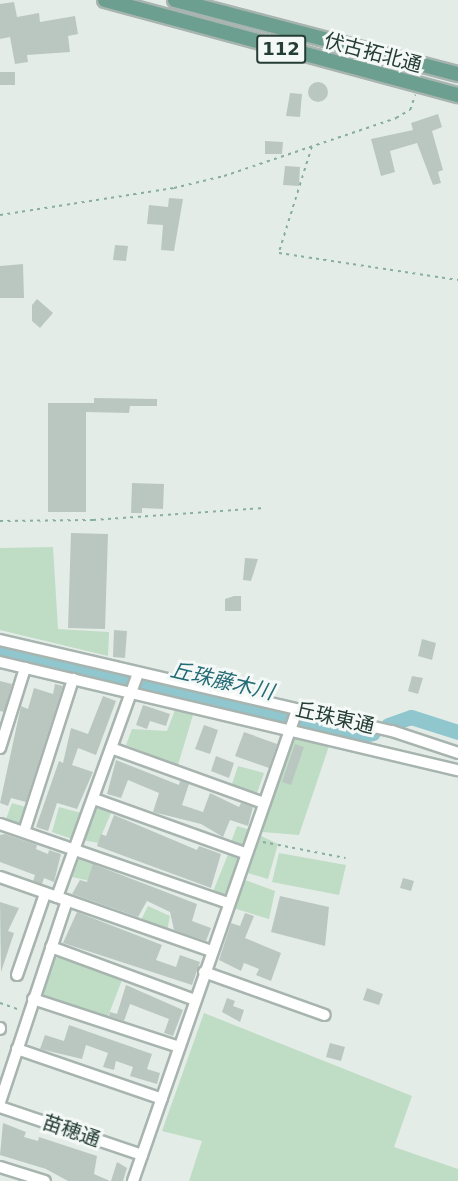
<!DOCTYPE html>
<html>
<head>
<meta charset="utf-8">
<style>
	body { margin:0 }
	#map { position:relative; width:458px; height:1181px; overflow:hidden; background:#e4ece8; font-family:"DejaVu Sans","Noto Sans JP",sans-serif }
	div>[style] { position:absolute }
	.green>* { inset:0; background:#bfdcc5 }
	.river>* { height:15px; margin:-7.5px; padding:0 7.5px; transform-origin:7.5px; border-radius:7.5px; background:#90c6cd }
	.building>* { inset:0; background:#bac7c1 }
	.round { border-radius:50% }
	.path>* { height:1.5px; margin-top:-0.75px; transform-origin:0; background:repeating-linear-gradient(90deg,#87aea0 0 3px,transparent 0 7.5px) }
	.roads { filter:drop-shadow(2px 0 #a7b4af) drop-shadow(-2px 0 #a7b4af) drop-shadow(0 2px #a7b4af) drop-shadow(0 -2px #a7b4af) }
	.minor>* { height:10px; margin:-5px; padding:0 5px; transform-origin:5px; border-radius:5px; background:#fff }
	.major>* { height:14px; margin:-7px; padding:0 7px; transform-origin:7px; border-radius:7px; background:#6c9f8f }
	span { translate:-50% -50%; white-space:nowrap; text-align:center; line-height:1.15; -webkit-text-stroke:6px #f4f9f7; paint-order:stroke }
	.shield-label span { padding:2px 4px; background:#f4f9f7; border:2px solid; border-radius:4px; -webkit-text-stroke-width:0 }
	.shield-label { font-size:18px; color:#253d35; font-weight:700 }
	.street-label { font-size:20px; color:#253d35 }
	.water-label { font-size:21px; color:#236b75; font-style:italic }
</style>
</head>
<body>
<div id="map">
	<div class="green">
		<i style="clip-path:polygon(53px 547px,58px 629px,109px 632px,108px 656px,0 630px,0 548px)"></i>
		<i style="clip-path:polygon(175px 710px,193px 715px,178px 765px,126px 745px,132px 729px,167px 731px)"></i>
		<i style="clip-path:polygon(293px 735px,329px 746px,299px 835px,262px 832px)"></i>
		<i style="clip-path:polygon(238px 766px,264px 773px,256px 796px,231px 787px)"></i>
		<i style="clip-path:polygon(12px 803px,26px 807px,21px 825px,6px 819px)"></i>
		<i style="clip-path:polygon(59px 807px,81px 813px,72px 839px,52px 832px)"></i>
		<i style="clip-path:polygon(96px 808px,112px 811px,98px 843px,83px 840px)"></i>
		<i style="clip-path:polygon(237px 826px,250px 830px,244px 847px,231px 842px)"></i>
		<i style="clip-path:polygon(261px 836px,278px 844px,268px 879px,248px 873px)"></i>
		<i style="clip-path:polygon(229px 852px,240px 857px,225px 898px,212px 894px)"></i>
		<i style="clip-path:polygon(279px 853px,346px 865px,339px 895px,272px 882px)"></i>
		<i style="clip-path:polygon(80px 855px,96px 861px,90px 881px,72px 877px)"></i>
		<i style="clip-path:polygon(245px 880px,275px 891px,269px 919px,233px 908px)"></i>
		<i style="clip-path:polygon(148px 906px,170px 916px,167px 931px,140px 922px)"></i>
		<i style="clip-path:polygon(58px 957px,122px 980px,107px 1019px,43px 998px,53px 959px)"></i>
		<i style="clip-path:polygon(204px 1013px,412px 1096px,394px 1147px,458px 1169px,458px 1181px,189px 1181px,202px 1141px,162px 1131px)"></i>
	</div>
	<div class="river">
		<i style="left:0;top:649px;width:130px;rotate:13.8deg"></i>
		<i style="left:145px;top:685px;width:148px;rotate:13.3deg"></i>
		<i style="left:304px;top:722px;width:60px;rotate:12.4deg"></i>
		<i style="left:363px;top:735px;width:10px;rotate:-11deg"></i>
		<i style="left:388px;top:725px;width:24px;rotate:-19deg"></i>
		<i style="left:411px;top:717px;width:49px;rotate:17.7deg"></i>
	</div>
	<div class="building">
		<i style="clip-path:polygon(14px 2px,17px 17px,39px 13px,40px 22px,75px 16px,78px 34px,68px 36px,70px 52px,27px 55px,28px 62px,15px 64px,10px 37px,0 39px,0 4px)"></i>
		<i style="clip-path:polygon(0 72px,15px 72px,15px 85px,0 85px)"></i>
		<i class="round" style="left:308px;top:82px;width:20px;height:20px"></i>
		<i style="clip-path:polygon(290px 93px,302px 94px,300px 117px,286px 116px)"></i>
		<i style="clip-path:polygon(438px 114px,442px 127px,432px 131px,443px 170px,438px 172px,441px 183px,433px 185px,417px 143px,390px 151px,395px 172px,381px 176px,371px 139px,413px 130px,411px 123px)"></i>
		<i style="clip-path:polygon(265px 141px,283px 142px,282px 154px,265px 154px)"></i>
		<i style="clip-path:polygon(285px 166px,300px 167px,299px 186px,283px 185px)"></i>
		<i style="clip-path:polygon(169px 198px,183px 199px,174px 251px,161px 250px,163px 225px,147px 224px,149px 205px,168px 207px)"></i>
		<i style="clip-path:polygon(115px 245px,128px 246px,126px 261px,113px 260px)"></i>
		<i style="clip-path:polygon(23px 264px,24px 298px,0 298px,0 266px)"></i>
		<i style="clip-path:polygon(37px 299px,53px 313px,40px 328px,32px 321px,32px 305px)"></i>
		<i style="clip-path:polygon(94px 398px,157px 399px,157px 406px,130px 406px,129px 413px,86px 412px,86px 512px,48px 512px,48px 403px,94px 403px)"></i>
		<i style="clip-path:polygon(132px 483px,164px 484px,163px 509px,142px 508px,142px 513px,131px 513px)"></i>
		<i style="clip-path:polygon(71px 533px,108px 534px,105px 629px,68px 628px)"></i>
		<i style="clip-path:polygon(245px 558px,258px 559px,251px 581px,243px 580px)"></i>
		<i style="clip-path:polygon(234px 596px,241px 596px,241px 611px,225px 611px,225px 599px)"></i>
		<i style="clip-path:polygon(114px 630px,127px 631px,125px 658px,113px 657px)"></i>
		<i style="clip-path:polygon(422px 639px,436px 643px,432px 660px,418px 656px)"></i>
		<i style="clip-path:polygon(412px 676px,423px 678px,418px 694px,408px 691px)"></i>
		<i style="clip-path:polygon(0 681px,12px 684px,4px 712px,0 711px)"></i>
		<i style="clip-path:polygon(55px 684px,63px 686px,26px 802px,11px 798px,8px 806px,0 803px,21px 706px,28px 709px,34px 688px,53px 694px)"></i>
		<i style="clip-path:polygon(103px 696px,116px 701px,96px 755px,78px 748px,72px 765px,93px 772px,77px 809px,57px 803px,48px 831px,36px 827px,59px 761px,63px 763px,71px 728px,88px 734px)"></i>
		<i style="clip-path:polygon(143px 705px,170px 714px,166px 726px,150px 721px,147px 729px,136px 725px)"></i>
		<i style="clip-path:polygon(204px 725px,218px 730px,210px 754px,195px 749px)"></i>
		<i style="clip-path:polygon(244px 732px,277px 744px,269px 768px,235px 756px)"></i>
		<i style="clip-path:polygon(295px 744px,304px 747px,291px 785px,282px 782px)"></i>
		<i style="clip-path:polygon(216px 756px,234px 763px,229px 778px,211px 771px)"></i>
		<i style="clip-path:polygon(116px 760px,179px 785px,180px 781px,189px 784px,182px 805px,203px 812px,210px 793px,239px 807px,241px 803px,253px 807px,248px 826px,230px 820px,223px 837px,201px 824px,153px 812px,159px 793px,128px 780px,121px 798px,107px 794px)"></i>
		<i style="clip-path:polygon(114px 815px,197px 850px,199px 846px,221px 854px,211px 888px,97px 846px,101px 834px,106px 836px)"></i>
		<i style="clip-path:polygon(5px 834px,37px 845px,36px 849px,48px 854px,49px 850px,61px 854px,54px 882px,44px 878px,42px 884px,33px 881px,35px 875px,0 862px,0 835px)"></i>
		<i style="clip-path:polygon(93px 864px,197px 904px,192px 921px,211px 928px,206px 941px,174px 930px,170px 912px,147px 901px,138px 917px,72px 894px,80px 880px,87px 882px)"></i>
		<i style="clip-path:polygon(403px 878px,414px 881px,411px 891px,400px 888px)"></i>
		<i style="clip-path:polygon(280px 896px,329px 907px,325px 946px,271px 932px)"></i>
		<i style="clip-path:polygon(0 902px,19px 908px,8px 931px,14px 933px,1px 972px)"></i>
		<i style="clip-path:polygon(77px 912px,162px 945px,156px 960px,176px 967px,180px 955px,200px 962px,192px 985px,63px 943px)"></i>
		<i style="clip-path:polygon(245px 913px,254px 916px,245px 938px,281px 953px,271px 981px,256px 975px,259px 969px,244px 963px,241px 971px,219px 960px,231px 923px,240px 926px)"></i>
		<i style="clip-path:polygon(126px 985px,183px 1010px,173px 1036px,164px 1033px,169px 1019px,130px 1004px,124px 1021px,109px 1016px,110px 1012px,117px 1014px)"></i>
		<i style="clip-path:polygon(367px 988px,383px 994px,379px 1005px,363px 1000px)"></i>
		<i style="clip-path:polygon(227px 998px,235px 1001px,233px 1006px,244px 1010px,240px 1022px,222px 1012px)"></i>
		<i style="clip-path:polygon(69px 1025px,152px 1054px,147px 1069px,160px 1073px,157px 1084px,130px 1076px,133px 1067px,116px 1061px,114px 1070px,103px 1067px,108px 1053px,86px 1045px,82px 1059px,40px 1049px,45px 1035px,64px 1041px)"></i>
		<i style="clip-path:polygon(330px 1043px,345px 1047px,341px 1061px,326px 1057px)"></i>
		<i style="clip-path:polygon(3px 1123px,26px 1132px,24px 1137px,38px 1141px,39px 1137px,97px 1156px,94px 1174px,110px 1181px,68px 1181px,46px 1169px,0 1155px)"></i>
		<i style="clip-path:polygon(117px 1162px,127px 1168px,123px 1181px,111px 1181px)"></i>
	</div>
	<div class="path">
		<i style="left:312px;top:147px;width:111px;rotate:107.3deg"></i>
		<i style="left:279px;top:253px;width:181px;rotate:8.6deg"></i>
		<i style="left:0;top:215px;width:176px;rotate:-8.8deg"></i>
		<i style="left:174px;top:188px;width:51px;rotate:-13.5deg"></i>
		<i style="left:224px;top:176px;width:182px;rotate:-18.6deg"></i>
		<i style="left:396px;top:118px;width:16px;rotate:-30deg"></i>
		<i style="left:410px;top:110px;width:16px;rotate:-72deg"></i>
		<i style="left:0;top:521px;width:93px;rotate:-0.6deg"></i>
		<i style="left:93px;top:520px;width:172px;rotate:-4deg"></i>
		<i style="left:263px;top:842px;width:84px;rotate:11deg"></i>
		<i style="left:0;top:1003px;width:21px;rotate:19deg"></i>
	</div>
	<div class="roads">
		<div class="minor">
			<i style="left:0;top:640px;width:402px;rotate:13.1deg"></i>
			<i style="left:392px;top:731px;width:70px;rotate:18.4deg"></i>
			<i style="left:0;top:662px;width:471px;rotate:13.3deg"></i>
			<i style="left:0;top:748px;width:84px;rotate:-72.6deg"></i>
			<i style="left:111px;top:748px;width:163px;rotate:19.8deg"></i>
			<i style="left:94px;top:799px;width:160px;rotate:19.7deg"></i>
			<i style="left:0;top:824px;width:241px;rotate:19.1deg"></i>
			<i style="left:24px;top:832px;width:161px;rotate:-72.2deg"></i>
			<i style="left:0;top:877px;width:224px;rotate:19.3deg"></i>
			<i style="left:57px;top:897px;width:238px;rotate:-70.1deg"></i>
			<i style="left:51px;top:947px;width:153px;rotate:20.2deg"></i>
			<i style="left:204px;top:972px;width:128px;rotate:19.6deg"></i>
			<i style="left:17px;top:975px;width:86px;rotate:-70.9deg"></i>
			<i style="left:33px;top:999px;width:154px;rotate:18.2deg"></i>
			<i style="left:0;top:1029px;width:1px;rotate:-90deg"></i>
			<i style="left:17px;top:1049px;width:153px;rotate:19deg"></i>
			<i style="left:0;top:1102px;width:212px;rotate:-71.6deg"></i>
			<i style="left:0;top:1107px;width:150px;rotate:18.7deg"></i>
			<i style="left:0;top:1167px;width:47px;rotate:17.3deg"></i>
			<i style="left:133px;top:1181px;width:499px;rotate:-70.8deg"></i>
		</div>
		<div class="major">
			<i style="left:105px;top:0;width:366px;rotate:15.1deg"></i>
			<i style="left:175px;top:0;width:293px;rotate:14.7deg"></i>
		</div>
	</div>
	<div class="shield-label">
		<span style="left:281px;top:49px">112</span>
	</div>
	<div class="street-label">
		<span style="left:373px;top:53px;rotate:15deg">伏古拓北通</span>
		<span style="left:335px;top:718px;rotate:13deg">丘珠東通</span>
		<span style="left:71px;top:1131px;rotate:19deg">苗穂通</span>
	</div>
	<div class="water-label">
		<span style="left:222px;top:681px;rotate:13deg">丘珠藤木川</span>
	</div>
</div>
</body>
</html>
